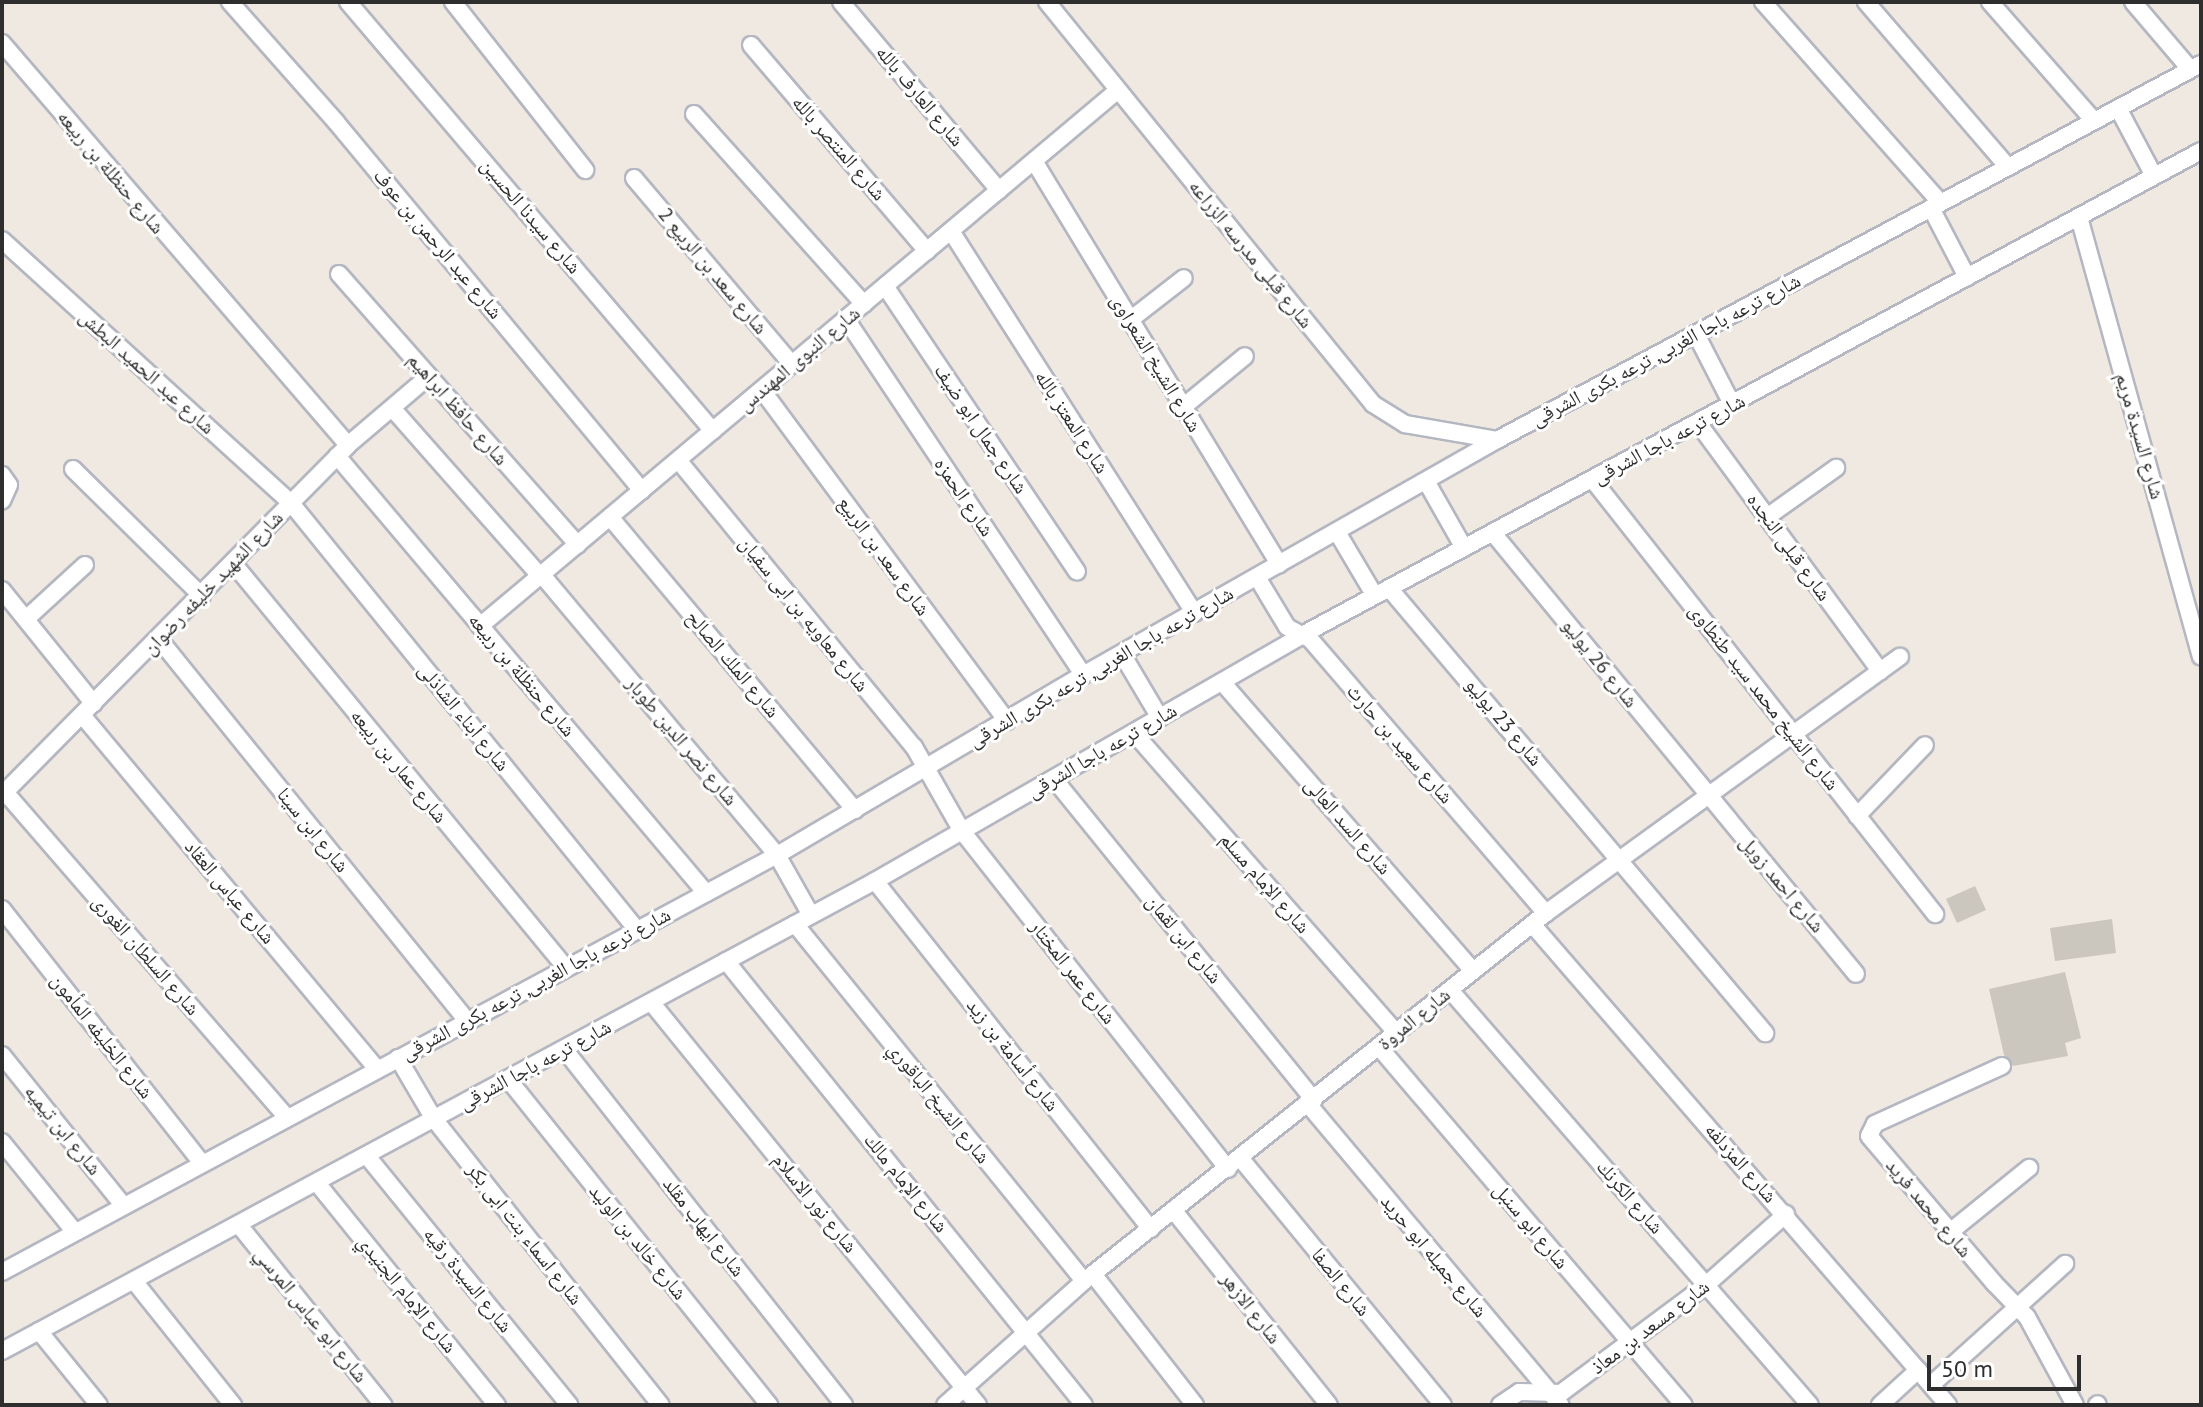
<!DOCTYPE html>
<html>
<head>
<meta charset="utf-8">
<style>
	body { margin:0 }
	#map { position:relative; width:2203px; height:1407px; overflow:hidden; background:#efe9e1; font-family:"PT Sans","Noto Naskh Arabic",sans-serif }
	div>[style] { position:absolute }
	.building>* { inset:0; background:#cbc7bf }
	.roads { filter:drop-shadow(2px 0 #b4b7c1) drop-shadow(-2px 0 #b4b7c1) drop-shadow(0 2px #b4b7c1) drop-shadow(0 -2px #b4b7c1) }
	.minor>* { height:16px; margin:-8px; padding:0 8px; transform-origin:8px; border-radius:8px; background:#fff }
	span { translate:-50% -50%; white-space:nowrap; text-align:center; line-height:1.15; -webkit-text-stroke:6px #fff; paint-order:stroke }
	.street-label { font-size:20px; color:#2e2e2e }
	.frame { position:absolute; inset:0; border:4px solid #2e2e2e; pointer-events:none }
	.scale { position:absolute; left:1927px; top:1355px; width:154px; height:36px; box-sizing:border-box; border:4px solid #2e2e2e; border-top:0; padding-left:10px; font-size:24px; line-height:28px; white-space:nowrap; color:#2e2e2e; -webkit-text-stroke:6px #fff; paint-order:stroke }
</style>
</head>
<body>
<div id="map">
	<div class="building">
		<i style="clip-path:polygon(1975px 886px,1986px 910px,1957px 923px,1946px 899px)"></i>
		<i style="clip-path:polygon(2112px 919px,2116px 953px,2055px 961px,2050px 928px)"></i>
		<i style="clip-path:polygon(2065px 972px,2081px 1038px,2065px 1043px,2068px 1056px,2013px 1066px,2004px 1055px,1989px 989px)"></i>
	</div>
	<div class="roads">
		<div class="minor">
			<i style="left:230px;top:2px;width:160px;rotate:48.5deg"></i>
			<i style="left:336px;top:122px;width:479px;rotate:50.3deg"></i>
			<i style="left:348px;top:2px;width:563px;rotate:49.61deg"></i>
			<i style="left:453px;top:2px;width:214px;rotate:51.8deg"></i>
			<i style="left:841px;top:2px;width:246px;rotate:50deg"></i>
			<i style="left:1047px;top:2px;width:518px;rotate:50.96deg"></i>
			<i style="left:1373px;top:404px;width:38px;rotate:32deg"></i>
			<i style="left:1405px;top:424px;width:93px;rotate:9.9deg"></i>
			<i style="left:1763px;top:2px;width:268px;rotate:48.5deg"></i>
			<i style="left:1866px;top:2px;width:218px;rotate:49.3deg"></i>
			<i style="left:1990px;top:2px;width:158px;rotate:48.8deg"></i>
			<i style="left:2133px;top:2px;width:88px;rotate:49.6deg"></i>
			<i style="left:2px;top:43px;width:530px;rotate:49.28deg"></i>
			<i style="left:751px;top:45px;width:271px;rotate:49.5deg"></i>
			<i style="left:2118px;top:108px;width:77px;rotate:62.1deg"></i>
			<i style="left:694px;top:114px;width:255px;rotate:48.2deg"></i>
			<i style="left:1034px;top:161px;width:472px;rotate:58.7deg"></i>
			<i style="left:634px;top:178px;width:244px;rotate:49.7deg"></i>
			<i style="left:1931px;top:208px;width:78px;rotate:62.4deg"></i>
			<i style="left:2079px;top:217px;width:456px;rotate:74.5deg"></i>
			<i style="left:951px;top:231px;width:453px;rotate:57.5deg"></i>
			<i style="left:2px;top:240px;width:391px;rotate:42.3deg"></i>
			<i style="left:291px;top:503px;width:550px;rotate:50.98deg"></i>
			<i style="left:339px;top:274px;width:361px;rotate:48.6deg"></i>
			<i style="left:885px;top:286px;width:344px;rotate:56.1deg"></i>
			<i style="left:846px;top:319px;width:428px;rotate:56.3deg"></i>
			<i style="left:1130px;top:320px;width:68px;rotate:-37.9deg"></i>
			<i style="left:1696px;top:334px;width:79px;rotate:62.8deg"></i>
			<i style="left:762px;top:390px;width:412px;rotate:53.5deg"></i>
			<i style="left:1183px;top:407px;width:80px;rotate:-39.4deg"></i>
			<i style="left:392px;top:408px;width:224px;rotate:48.6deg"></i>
			<i style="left:1698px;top:423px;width:308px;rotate:53.7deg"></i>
			<i style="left:337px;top:456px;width:572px;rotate:49.82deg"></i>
			<i style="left:678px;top:460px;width:372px;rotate:50.6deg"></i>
			<i style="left:914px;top:747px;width:97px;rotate:60.3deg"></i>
			<i style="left:962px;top:831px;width:430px;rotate:51.8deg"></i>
			<i style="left:73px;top:469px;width:181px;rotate:44.6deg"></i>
			<i style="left:2px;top:475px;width:12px;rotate:55deg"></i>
			<i style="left:9px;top:485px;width:17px;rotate:114deg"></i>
			<i style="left:1593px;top:480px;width:553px;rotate:51.76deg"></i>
			<i style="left:1426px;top:481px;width:77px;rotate:60.4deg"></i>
			<i style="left:610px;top:517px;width:382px;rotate:50.1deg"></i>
			<i style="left:1767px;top:517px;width:85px;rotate:-35.4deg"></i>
			<i style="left:1337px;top:532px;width:74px;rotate:59.3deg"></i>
			<i style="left:1493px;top:533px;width:571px;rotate:50.54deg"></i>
			<i style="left:233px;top:563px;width:524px;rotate:50.57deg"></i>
			<i style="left:542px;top:575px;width:366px;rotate:50deg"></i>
			<i style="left:777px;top:855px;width:69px;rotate:60.5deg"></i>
			<i style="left:1257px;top:577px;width:58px;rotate:59deg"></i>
			<i style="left:1287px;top:627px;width:26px;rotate:28deg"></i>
			<i style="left:1310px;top:639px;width:362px;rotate:49.3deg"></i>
			<i style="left:1389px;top:588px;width:583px;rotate:49.8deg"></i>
			<i style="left:2px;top:590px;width:146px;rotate:51.1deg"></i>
			<i style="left:26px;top:619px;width:80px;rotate:-42.5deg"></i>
			<i style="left:480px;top:626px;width:832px;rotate:-40.03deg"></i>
			<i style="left:159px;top:639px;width:491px;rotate:51.1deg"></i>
			<i style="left:1122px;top:654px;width:74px;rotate:59.3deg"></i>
			<i style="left:1222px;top:682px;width:383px;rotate:49deg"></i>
			<i style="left:82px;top:715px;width:461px;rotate:50.2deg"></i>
			<i style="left:1134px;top:733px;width:399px;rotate:48.8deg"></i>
			<i style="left:1054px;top:779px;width:413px;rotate:51deg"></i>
			<i style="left:5px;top:792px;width:430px;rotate:49.1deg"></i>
			<i style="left:2px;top:795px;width:492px;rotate:-45.3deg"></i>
			<i style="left:348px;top:445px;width:106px;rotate:-40.4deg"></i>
			<i style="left:1857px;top:816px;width:98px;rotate:-46.2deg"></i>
			<i style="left:875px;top:881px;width:444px;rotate:51.6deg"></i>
			<i style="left:2px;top:909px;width:323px;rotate:51.8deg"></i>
			<i style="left:795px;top:924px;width:459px;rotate:51deg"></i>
			<i style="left:1532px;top:924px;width:636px;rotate:49.14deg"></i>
			<i style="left:726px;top:961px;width:570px;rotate:51.12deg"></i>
			<i style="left:1450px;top:990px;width:549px;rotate:49.06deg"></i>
			<i style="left:651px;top:1002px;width:519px;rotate:50.94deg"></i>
			<i style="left:1379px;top:1047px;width:470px;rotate:49.6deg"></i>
			<i style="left:564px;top:1049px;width:453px;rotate:51.8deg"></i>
			<i style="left:2px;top:1055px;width:194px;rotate:51.1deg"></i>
			<i style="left:398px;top:1058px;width:71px;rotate:59.5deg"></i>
			<i style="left:434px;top:1119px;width:365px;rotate:51.6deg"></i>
			<i style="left:2002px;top:1066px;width:140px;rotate:155.5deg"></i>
			<i style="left:1875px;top:1124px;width:13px;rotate:117deg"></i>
			<i style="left:1869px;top:1136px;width:193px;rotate:49.6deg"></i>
			<i style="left:1994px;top:1283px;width:47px;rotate:45.9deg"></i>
			<i style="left:2027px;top:1317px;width:100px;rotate:61.4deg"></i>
			<i style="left:508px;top:1079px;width:418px;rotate:51.3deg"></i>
			<i style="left:1308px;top:1104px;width:393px;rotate:50deg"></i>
			<i style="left:2px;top:1142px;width:116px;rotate:51deg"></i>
			<i style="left:367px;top:1156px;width:321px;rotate:50.9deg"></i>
			<i style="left:1241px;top:1159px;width:318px;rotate:50.6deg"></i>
			<i style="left:317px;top:1183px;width:286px;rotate:51deg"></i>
			<i style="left:1174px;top:1211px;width:248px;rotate:51.4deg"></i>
			<i style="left:239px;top:1225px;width:231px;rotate:51.3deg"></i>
			<i style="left:1950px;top:1232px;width:102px;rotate:-39deg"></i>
			<i style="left:2px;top:1272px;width:880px;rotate:-28.28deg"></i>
			<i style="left:777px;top:855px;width:355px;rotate:-30.5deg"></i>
			<i style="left:1083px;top:675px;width:476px;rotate:-29.6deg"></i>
			<i style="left:1497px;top:440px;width:798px;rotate:-28.11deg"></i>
			<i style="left:1093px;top:1274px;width:166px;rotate:52.1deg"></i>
			<i style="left:134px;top:1281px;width:159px;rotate:51.4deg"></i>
			<i style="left:39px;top:1331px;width:95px;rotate:51deg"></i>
			<i style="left:2px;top:1351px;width:991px;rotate:-28.3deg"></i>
			<i style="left:875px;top:881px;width:493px;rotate:-29.9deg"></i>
			<i style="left:1302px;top:635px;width:1021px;rotate:-28.3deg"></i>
			<i style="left:1931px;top:1385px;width:181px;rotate:-42.1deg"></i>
			<i style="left:945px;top:1405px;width:186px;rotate:-41.7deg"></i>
			<i style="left:1084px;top:1281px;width:591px;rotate:-38.54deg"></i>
			<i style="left:1546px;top:913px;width:437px;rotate:-35.9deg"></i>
			<i style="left:1500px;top:1405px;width:23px;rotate:-34deg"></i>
			<i style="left:1519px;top:1392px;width:42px;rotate:1.4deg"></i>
			<i style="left:1561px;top:1393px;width:181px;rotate:-36.7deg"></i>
			<i style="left:1706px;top:1285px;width:107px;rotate:-41.6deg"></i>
			<i style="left:1880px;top:1405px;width:52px;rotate:-42.6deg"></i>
			<i style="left:2097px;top:1405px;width:1px;rotate:-45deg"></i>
		</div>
	</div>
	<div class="street-label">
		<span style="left:920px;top:96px;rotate:50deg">شارع العارف بالله</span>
		<span style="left:839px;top:148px;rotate:49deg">شارع المنتصر بالله</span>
		<span style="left:111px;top:172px;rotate:50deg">شارع حنظلة بن ربيعه</span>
		<span style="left:531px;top:216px;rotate:50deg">شارع سيدنا الحسين</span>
		<span style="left:438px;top:244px;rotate:50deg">شارع عبد الرحمن بن عوف</span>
		<span style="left:1251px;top:254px;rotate:51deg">شارع قبلى مدرسه الزراعه</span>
		<span style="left:713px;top:271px;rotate:50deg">شارع سعد بن الربيع 2</span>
		<span style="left:1666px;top:350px;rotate:-28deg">شارع ترعه باجا الغربى, ترعه بكرى الشرقى</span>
		<span style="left:799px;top:359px;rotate:-40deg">شارع النبوى المهندس</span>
		<span style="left:1156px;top:363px;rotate:59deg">شارع الشيخ الشعراوى</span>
		<span style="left:147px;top:372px;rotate:42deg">شارع عبد الحميد البطش</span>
		<span style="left:458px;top:409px;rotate:49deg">شارع حافظ ابراهيم</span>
		<span style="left:1072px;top:422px;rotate:57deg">شارع المعتز بالله</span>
		<span style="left:981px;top:429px;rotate:56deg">شارع جمال ابو ضيف</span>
		<span style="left:2140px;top:436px;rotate:74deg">شارع السيدة مريم</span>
		<span style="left:1669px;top:439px;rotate:-28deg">شارع ترعه باجا الشرقى</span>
		<span style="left:964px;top:497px;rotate:56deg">شارع الحمزه</span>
		<span style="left:1789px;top:547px;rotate:54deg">شارع قبلى النجده</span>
		<span style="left:884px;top:556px;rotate:54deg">شارع سعد بن الربيع</span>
		<span style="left:213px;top:583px;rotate:-46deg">شارع الشهيد خليفه رضوان</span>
		<span style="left:804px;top:614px;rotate:51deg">شارع معاويه بن ابى سفيان</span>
		<span style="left:1600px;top:663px;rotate:51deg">شارع 26 يوليو</span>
		<span style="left:733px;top:664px;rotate:50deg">شارع الملك الصالح</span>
		<span style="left:1101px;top:667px;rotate:-30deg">شارع ترعه باجا الغربى, ترعه بكرى الشرقى</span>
		<span style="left:522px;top:675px;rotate:50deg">شارع حنظلة بن ربيعه</span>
		<span style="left:1764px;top:697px;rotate:52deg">شارع الشيخ محمد سيد طنطاوى</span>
		<span style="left:464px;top:717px;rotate:51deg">شارع أبناء الشاذلى</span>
		<span style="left:1504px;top:722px;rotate:50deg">شارع 23 يوليو</span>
		<span style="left:682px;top:741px;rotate:50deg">شارع نصر الدين طوبار</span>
		<span style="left:1400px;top:744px;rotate:49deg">شارع سعيد بن حارث</span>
		<span style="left:1102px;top:751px;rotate:-30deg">شارع ترعه باجا الشرقى</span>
		<span style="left:399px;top:766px;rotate:51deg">شارع عمار بن ربيعه</span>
		<span style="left:1348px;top:826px;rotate:49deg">شارع السد العالى</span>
		<span style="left:313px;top:830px;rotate:51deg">شارع ابن سينا</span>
		<span style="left:1265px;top:883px;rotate:49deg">شارع الإمام مسلم</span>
		<span style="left:1782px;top:884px;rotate:50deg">شارع احمد زويل</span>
		<span style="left:230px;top:892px;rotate:50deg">شارع عباس العقاد</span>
		<span style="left:1184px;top:939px;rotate:51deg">شارع ابن لقمان</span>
		<span style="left:146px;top:955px;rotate:49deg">شارع السلطان الغورى</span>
		<span style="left:1073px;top:972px;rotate:52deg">شارع عمر المختار</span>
		<span style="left:536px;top:984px;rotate:-28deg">شارع ترعه باجا الغربى, ترعه بكرى الشرقى</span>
		<span style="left:1414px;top:1019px;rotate:-39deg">شارع المروة</span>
		<span style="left:102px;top:1036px;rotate:52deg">شارع الخليفه المأمون</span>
		<span style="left:1013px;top:1055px;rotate:52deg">شارع أسامة بن زيد</span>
		<span style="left:535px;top:1065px;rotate:-28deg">شارع ترعه باجا الشرقى</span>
		<span style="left:939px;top:1103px;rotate:51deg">شارع الشيخ الباقوري</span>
		<span style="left:63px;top:1130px;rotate:51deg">شارع ابن تيميه</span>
		<span style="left:1741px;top:1163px;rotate:49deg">شارع المزدلفه</span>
		<span style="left:906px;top:1183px;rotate:51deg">شارع الإمام مالك</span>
		<span style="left:1630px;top:1197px;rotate:49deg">شارع الكرنك</span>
		<span style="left:815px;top:1203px;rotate:51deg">شارع نور الاسلام</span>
		<span style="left:1929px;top:1208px;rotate:50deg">شارع محمد فريد</span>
		<span style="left:1531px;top:1226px;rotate:50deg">شارع ابو سنبل</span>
		<span style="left:704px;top:1227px;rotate:52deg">شارع ايهاب مقلد</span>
		<span style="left:525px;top:1234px;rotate:52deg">شارع اسماء بنت ابى بكر</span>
		<span style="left:638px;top:1242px;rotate:51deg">شارع خالد بن الوليد</span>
		<span style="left:1434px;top:1256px;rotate:50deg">شارع جميله ابو حريد</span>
		<span style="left:468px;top:1280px;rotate:51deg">شارع السيدة رقيه</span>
		<span style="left:1341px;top:1282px;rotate:51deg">شارع الصفا</span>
		<span style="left:407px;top:1294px;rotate:51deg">شارع الإمام الجنيدي</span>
		<span style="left:1251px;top:1308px;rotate:52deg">شارع الازهر</span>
		<span style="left:311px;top:1315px;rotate:51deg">شارع ابو عباس المرسي</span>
		<span style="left:1650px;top:1327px;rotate:-37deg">شارع مسعد بن معاذ</span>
	</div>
	<div class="frame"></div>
	<div class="scale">50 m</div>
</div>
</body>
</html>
